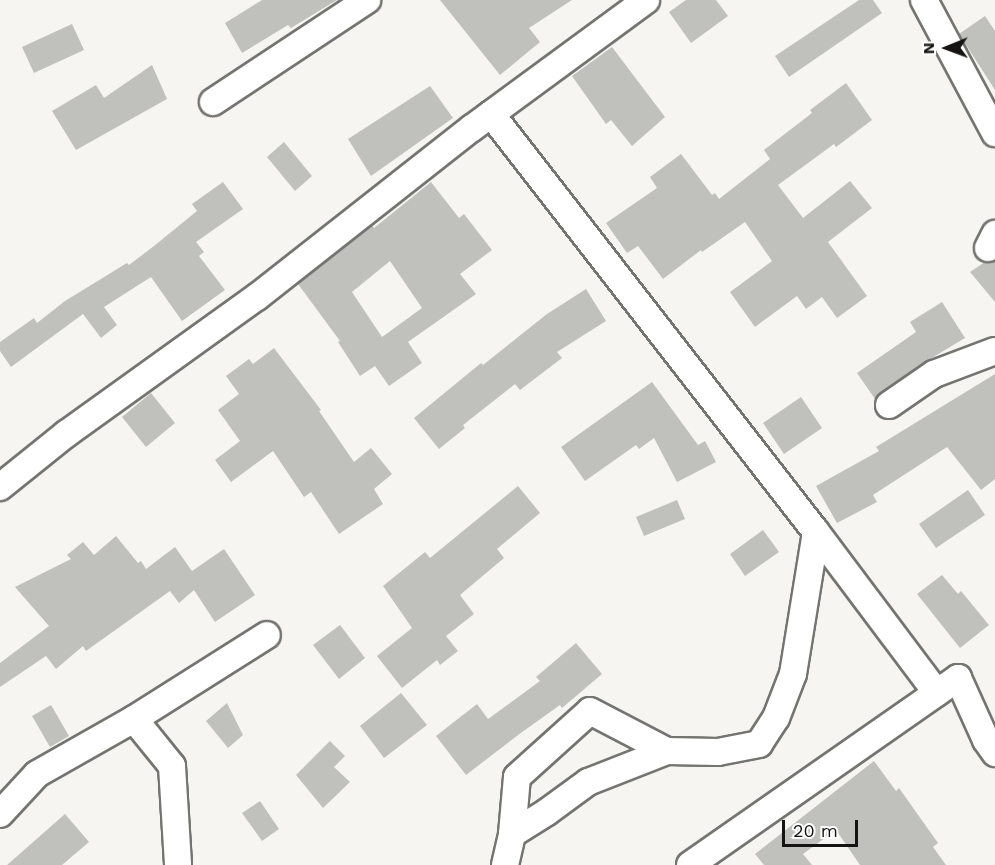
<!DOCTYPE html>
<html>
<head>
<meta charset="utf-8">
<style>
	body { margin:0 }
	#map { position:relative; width:995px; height:865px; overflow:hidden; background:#f6f5f2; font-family:"Work Sans",sans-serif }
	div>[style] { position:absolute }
	.building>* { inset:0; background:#c0c1bd }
	.roads { filter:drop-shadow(2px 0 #747471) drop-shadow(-2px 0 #747471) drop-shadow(0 2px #747471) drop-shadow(0 -2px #747471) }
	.street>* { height:26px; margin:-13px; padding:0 13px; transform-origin:13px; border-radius:13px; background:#fff }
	span { translate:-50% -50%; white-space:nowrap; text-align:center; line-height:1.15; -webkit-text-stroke:4.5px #fff; paint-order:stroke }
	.north { position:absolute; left:917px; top:18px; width:60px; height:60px; -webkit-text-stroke:4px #fff; paint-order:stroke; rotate:269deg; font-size:16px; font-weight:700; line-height:24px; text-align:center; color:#151413 }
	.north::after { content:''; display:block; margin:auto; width:21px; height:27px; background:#151413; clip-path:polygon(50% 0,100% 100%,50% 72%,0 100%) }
	.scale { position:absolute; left:782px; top:820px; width:76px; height:27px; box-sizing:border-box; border:3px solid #151413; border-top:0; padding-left:8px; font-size:18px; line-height:21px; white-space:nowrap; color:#151413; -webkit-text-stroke:4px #fff; paint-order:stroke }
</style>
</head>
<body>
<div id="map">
	<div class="building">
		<i style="clip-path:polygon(262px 0,337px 0,291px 28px,288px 25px,242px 53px,225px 23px)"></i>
		<i style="clip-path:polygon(440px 0,572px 0,529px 28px,540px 42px,500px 75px)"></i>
		<i style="clip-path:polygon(686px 0,716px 0,728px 16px,691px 43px,669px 12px)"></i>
		<i style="clip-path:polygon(859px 0,873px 0,882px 13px,789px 77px,775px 56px)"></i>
		<i style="clip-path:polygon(985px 16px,995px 31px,995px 90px,959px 34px)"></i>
		<i style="clip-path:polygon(72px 24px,84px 50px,34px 73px,22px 47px)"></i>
		<i style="clip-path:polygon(612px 47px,665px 117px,632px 146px,611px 120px,606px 124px,572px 76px)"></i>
		<i style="clip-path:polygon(152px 65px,167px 99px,76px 150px,52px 111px,96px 85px,104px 98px)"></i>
		<i style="clip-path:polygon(846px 83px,872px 120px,836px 147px,834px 144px,778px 185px,803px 218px,850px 181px,872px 208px,828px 242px,867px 296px,837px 318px,822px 297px,806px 309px,797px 296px,755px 327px,730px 292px,772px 261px,745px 222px,702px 252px,701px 250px,663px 279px,638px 246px,627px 253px,606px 223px,657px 188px,650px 177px,681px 154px,712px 195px,715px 193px,719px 199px,770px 159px,764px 150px,812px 113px,810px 110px)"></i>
		<i style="clip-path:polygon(430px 86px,453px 118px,371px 176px,348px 139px)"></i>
		<i style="clip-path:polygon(284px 142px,312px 176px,295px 191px,267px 157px)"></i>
		<i style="clip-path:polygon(223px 182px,243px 209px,196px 242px,204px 252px,199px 256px,225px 290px,182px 321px,151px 277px,104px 307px,117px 325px,101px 338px,83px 314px,11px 367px,0 351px,0 342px,34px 318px,37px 323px,65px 301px,127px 263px,129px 265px,154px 246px,197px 211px,192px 204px)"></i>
		<i style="clip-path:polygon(evenodd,431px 182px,459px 218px,464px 214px,492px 250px,460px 274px,476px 294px,408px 342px,422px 363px,389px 386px,375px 366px,360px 376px,338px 342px,340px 341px,298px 284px,372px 225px,374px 228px,431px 182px,390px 261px,422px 308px,382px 337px,352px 292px,390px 261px)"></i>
		<i style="clip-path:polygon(995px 261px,995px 302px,970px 272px,985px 262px)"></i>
		<i style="clip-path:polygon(586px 289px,606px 321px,557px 352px,562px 358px,520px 390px,515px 384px,463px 425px,465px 428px,439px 449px,414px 418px,481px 363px,483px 365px,547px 314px)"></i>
		<i style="clip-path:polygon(942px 302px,965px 338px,925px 362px,875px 399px,857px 373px,916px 332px,910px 322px)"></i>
		<i style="clip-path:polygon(274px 348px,321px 410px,319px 411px,354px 462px,371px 448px,392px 474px,374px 489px,383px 504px,339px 534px,311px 492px,304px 497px,273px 451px,231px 482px,215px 460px,240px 441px,218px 410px,239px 394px,226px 376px,249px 359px,253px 364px)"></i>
		<i style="clip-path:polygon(995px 374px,995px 479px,981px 490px,947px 447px,873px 495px,877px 502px,837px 523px,816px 486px,879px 451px,876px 447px)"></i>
		<i style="clip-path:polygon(652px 382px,698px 445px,705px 441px,716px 462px,677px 482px,654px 438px,639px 449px,636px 445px,585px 481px,561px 447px)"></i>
		<i style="clip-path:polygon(151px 393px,175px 423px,146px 447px,122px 417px)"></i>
		<i style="clip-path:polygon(801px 397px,822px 428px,784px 454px,763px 423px)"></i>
		<i style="clip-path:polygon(518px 486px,540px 513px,497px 549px,504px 558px,460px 595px,474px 614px,446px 636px,458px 651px,440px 665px,437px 660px,402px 688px,377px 656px,412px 628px,383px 586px,425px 552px,430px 558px)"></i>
		<i style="clip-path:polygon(968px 490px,985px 515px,936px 548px,919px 524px)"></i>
		<i style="clip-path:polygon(677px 500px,685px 519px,644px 536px,636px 517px)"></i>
		<i style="clip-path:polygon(763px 530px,779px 552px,745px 576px,730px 554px)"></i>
		<i style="clip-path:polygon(116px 536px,138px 563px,141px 561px,146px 569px,175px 547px,192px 571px,224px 549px,255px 595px,215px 622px,194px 590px,179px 603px,170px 591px,86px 651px,83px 646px,56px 669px,46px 656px,0 687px,0 663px,49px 626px,15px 587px,71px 559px,67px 555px,83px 542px,94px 555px)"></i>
		<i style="clip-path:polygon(942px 575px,958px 594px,961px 591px,989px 625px,960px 648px,917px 594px)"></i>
		<i style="clip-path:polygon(340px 625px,365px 658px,339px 679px,313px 645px)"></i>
		<i style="clip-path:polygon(576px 643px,602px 674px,562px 708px,560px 705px,518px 735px,466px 775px,436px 736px,477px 704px,488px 719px,540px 681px,536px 677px)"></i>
		<i style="clip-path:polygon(401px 693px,427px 725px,384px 758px,360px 726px)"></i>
		<i style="clip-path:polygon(227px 703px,243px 735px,228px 748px,206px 721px)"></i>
		<i style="clip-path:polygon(51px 705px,69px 736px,50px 747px,32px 716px)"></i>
		<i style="clip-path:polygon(330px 741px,345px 756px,334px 767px,350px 782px,323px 808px,296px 775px)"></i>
		<i style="clip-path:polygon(874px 761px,896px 791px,899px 788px,938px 843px,933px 847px,946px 865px,860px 865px,836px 830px,803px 854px,812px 865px,764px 865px,755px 854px)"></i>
		<i style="clip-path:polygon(260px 801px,279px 829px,262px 841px,242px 813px)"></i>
		<i style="clip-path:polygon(65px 814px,89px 842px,62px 865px,7px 865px)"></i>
	</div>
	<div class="roads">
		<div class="street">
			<i style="left:924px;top:0;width:151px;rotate:61.9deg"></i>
			<i style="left:213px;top:102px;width:185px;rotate:-33.5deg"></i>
			<i style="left:491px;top:114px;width:529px;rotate:52.13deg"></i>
			<i style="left:816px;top:532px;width:201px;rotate:53.1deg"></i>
			<i style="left:988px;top:248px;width:16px;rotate:-63deg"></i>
			<i style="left:889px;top:405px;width:55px;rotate:-34.6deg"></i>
			<i style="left:934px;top:374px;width:65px;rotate:-20.7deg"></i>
			<i style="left:0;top:487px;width:85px;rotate:-38.8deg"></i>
			<i style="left:66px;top:434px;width:235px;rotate:-35.7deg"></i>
			<i style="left:257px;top:297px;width:273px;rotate:-38.2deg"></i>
			<i style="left:472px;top:128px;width:216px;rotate:-36.3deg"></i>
			<i style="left:134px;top:719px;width:60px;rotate:51deg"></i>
			<i style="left:172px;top:766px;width:99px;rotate:86.5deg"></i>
			<i style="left:0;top:814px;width:54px;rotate:-47.2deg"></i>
			<i style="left:37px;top:774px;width:112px;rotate:-29.6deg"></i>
			<i style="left:134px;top:719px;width:157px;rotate:-32.3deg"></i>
			<i style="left:512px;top:834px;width:57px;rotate:-85deg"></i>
			<i style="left:517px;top:777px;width:98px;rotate:-42.1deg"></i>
			<i style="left:590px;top:711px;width:87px;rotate:27.5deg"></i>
			<i style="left:505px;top:865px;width:32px;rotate:-77deg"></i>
			<i style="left:512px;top:834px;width:41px;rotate:-32.2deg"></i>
			<i style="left:547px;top:812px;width:51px;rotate:-36.2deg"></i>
			<i style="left:588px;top:782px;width:85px;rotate:-21.4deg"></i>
			<i style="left:667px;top:751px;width:51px;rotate:1.1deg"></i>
			<i style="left:718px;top:752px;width:42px;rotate:-11deg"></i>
			<i style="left:759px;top:744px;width:31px;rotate:-57deg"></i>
			<i style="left:776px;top:718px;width:47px;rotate:-68.9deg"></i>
			<i style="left:793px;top:674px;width:144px;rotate:-80.8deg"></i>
			<i style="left:690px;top:865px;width:327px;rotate:-34.9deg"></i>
			<i style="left:958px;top:678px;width:68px;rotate:65.7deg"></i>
			<i style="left:986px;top:740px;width:16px;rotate:55deg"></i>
		</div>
	</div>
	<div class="north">N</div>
	<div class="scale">20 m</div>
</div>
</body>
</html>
